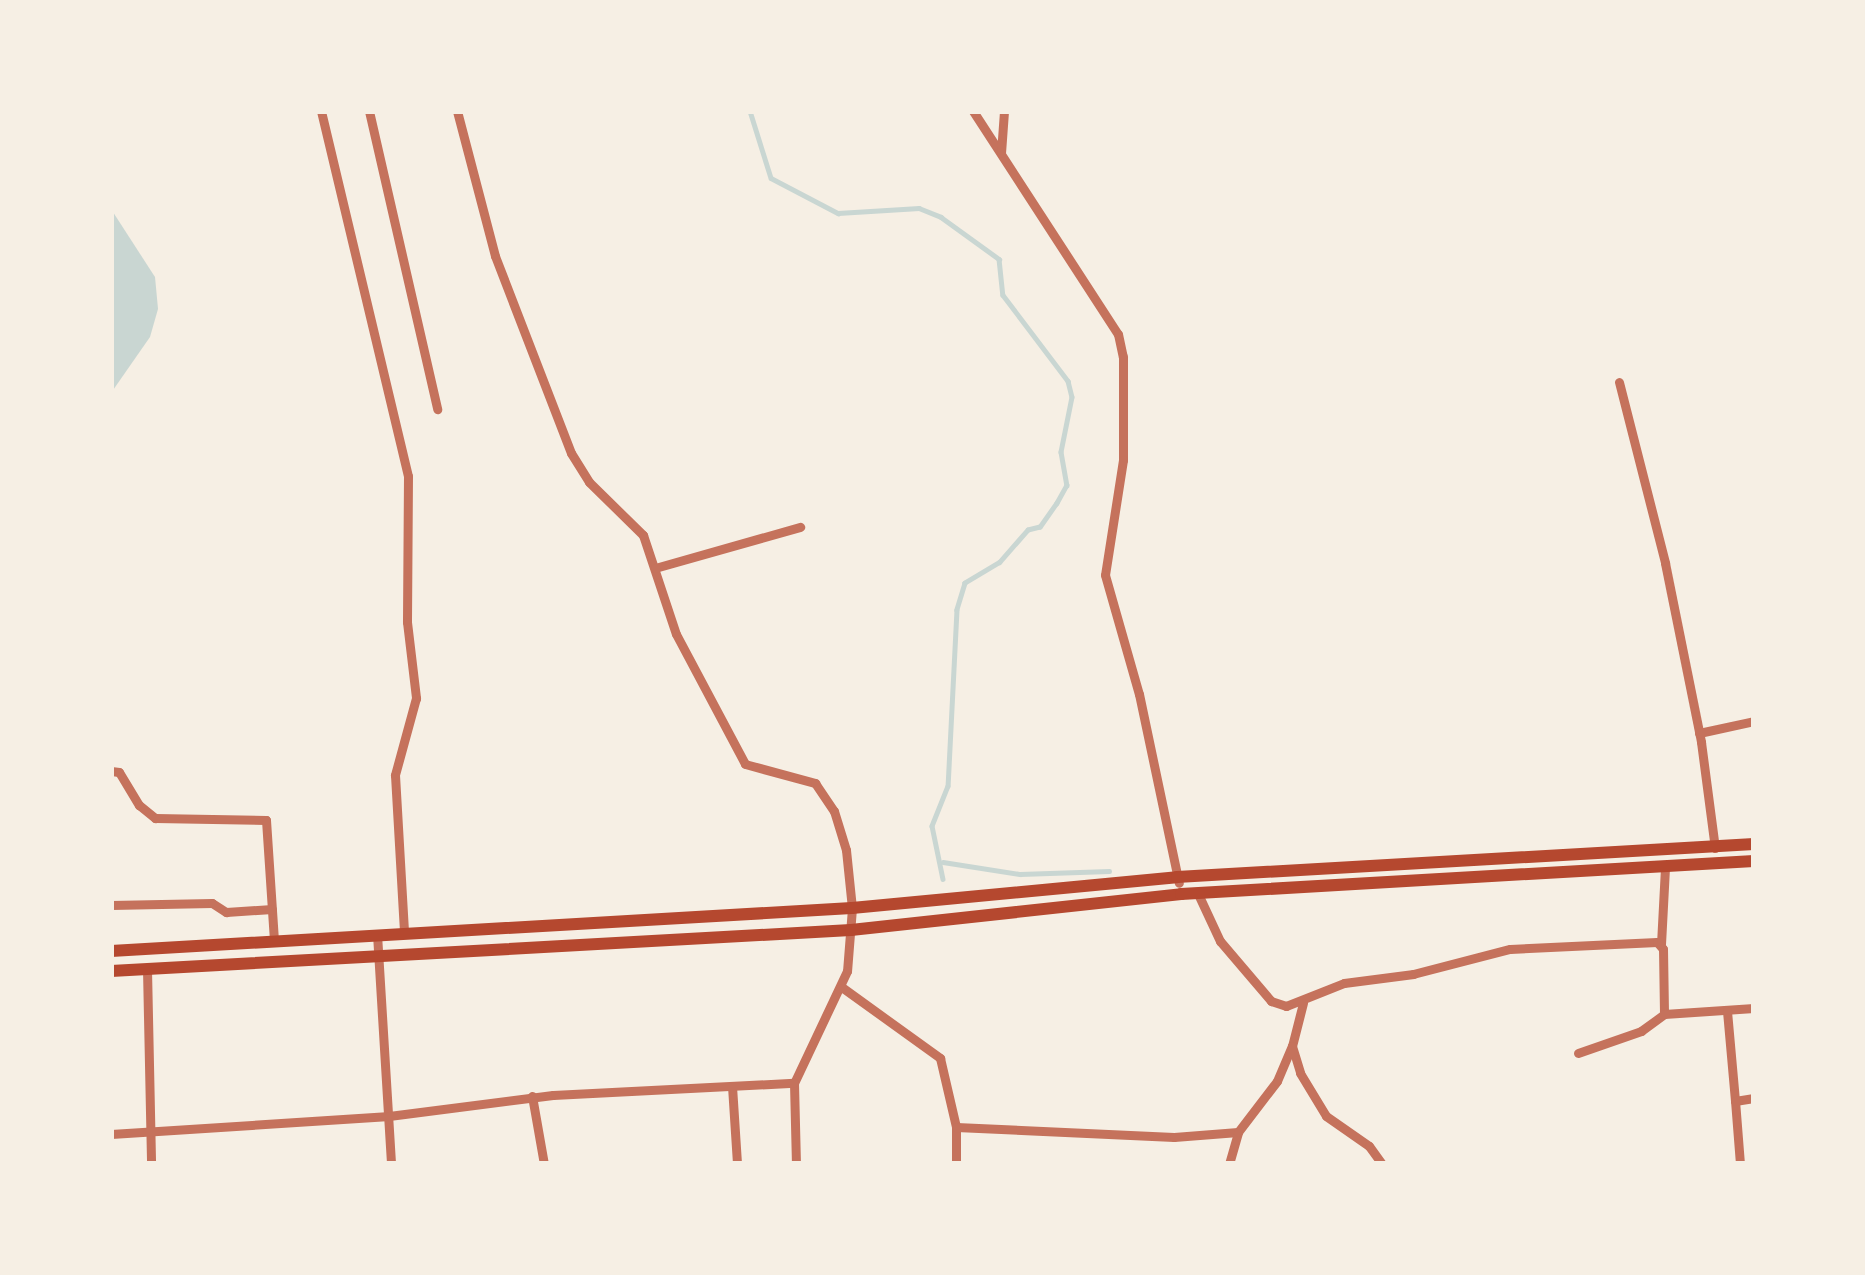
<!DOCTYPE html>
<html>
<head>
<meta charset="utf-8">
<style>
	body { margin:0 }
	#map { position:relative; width:1865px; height:1275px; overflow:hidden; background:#f6efe4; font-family:"Golos Text",sans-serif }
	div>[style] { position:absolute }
	.water>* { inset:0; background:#c9d6d2 }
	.stream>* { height:4.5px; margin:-2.25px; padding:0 2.25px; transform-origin:2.25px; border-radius:2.25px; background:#c9d6d2 }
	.minor>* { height:9px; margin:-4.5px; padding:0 4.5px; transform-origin:4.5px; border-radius:4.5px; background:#c5725c }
	.secondary>* { height:12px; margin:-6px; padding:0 6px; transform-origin:6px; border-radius:6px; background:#b5482f }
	span { translate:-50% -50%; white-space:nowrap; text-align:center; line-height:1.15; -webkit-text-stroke:9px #f6efe4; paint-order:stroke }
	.frame { position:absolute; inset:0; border:114px solid #f6efe4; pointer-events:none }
</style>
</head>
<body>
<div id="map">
	<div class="water">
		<i style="clip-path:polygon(111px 209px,155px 277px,158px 309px,150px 337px,111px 393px)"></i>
	</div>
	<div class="stream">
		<i style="left:750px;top:111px;width:70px;rotate:72.6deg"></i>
		<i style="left:771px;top:178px;width:76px;rotate:27.6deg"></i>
		<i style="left:838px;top:213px;width:81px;rotate:-3.5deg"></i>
		<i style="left:919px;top:208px;width:24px;rotate:22deg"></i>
		<i style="left:941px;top:217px;width:72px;rotate:35.9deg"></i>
		<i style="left:999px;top:259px;width:36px;rotate:84deg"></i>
		<i style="left:1003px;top:295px;width:108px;rotate:52.9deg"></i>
		<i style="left:1068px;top:381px;width:16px;rotate:76deg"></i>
		<i style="left:1072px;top:397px;width:56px;rotate:101.3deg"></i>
		<i style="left:1061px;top:452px;width:34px;rotate:80deg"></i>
		<i style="left:1067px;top:485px;width:21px;rotate:119deg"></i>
		<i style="left:1057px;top:503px;width:29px;rotate:125deg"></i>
		<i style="left:1040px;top:527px;width:12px;rotate:166deg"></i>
		<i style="left:1028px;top:530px;width:43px;rotate:131.2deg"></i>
		<i style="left:1000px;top:562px;width:41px;rotate:149deg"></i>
		<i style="left:965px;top:583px;width:28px;rotate:107deg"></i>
		<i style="left:957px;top:610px;width:176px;rotate:92.9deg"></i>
		<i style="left:948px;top:786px;width:43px;rotate:111.8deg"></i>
		<i style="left:932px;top:826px;width:54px;rotate:78.3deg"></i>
		<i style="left:943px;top:862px;width:78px;rotate:8.9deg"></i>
		<i style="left:1020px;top:874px;width:89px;rotate:-1.9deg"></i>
	</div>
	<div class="minor">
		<i style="left:321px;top:111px;width:375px;rotate:76.6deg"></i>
		<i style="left:408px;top:476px;width:146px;rotate:90.4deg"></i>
		<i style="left:407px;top:622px;width:77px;rotate:83.2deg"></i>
		<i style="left:416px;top:698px;width:80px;rotate:105.3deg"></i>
		<i style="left:395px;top:775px;width:157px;rotate:86.7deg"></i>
		<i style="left:369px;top:111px;width:306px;rotate:77.1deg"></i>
		<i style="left:457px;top:111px;width:150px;rotate:75.3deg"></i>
		<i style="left:495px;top:256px;width:211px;rotate:68.9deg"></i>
		<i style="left:571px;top:453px;width:34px;rotate:58deg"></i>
		<i style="left:589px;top:482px;width:76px;rotate:44.5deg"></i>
		<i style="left:643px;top:535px;width:104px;rotate:71.6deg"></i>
		<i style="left:676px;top:634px;width:147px;rotate:62deg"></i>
		<i style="left:745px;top:764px;width:73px;rotate:15.2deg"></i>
		<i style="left:815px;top:783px;width:34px;rotate:56deg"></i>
		<i style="left:834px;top:811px;width:41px;rotate:72.9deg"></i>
		<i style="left:846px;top:850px;width:58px;rotate:84.1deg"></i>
		<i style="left:852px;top:908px;width:63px;rotate:94.5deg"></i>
		<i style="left:847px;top:971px;width:124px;rotate:115.3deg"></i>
		<i style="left:794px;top:1083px;width:81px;rotate:88.6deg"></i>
		<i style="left:973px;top:111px;width:266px;rotate:57deg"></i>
		<i style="left:1118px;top:334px;width:24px;rotate:78deg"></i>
		<i style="left:1123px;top:357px;width:103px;rotate:90deg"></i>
		<i style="left:1123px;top:460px;width:116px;rotate:98.9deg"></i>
		<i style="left:1105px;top:575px;width:124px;rotate:74.1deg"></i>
		<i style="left:1139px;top:694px;width:193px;rotate:78.1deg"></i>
		<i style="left:1001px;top:153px;width:42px;rotate:-85.9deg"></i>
		<i style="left:1619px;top:382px;width:187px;rotate:75.7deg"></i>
		<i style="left:1665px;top:563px;width:183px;rotate:78.6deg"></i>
		<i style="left:1701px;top:742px;width:107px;rotate:82.5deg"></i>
		<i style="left:655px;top:568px;width:151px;rotate:-15.8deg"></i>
		<i style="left:1699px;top:733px;width:56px;rotate:-12.3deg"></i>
		<i style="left:111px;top:771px;width:8px;rotate:7deg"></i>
		<i style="left:119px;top:772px;width:39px;rotate:59deg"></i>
		<i style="left:139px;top:805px;width:21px;rotate:39deg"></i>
		<i style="left:155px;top:818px;width:111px;rotate:1deg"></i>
		<i style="left:266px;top:820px;width:121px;rotate:86.2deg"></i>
		<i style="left:1199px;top:896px;width:50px;rotate:65deg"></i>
		<i style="left:1220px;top:941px;width:79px;rotate:49.6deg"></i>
		<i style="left:1271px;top:1001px;width:16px;rotate:18deg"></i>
		<i style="left:1286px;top:1006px;width:62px;rotate:-21.6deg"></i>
		<i style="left:1344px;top:983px;width:70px;rotate:-7.4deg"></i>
		<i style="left:1413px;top:974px;width:100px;rotate:-14.5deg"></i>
		<i style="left:1510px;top:949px;width:147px;rotate:-2.7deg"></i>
		<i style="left:1657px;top:942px;width:9px;rotate:49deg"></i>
		<i style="left:1663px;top:949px;width:65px;rotate:89.1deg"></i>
		<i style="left:1664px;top:1014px;width:90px;rotate:-3.8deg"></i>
		<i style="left:111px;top:905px;width:101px;rotate:-1.1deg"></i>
		<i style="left:212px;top:903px;width:17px;rotate:33deg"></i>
		<i style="left:226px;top:912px;width:46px;rotate:-3.7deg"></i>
		<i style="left:377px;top:934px;width:230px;rotate:86.5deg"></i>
		<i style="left:1661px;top:944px;width:77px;rotate:-87deg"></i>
		<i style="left:147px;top:969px;width:195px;rotate:88.8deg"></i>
		<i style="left:843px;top:988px;width:120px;rotate:35.8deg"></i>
		<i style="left:940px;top:1058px;width:71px;rotate:76.9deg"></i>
		<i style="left:956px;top:1127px;width:37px;rotate:90deg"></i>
		<i style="left:1303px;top:1003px;width:44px;rotate:104.3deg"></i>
		<i style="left:1292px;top:1046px;width:28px;rotate:73deg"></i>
		<i style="left:1300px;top:1073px;width:50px;rotate:58.8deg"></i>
		<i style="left:1326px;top:1116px;width:52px;rotate:34.9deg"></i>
		<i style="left:1369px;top:1146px;width:22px;rotate:54deg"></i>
		<i style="left:1727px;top:1011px;width:90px;rotate:84.9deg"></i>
		<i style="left:1578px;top:1053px;width:67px;rotate:-19.2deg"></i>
		<i style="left:1641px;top:1031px;width:29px;rotate:-36deg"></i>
		<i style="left:732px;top:1086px;width:78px;rotate:86.3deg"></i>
		<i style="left:532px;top:1096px;width:69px;rotate:80deg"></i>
		<i style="left:956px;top:1127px;width:218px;rotate:2.6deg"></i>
		<i style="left:1174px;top:1137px;width:64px;rotate:-4.5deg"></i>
		<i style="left:111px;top:1134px;width:279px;rotate:-3.7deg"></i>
		<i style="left:389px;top:1116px;width:165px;rotate:-7.3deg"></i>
		<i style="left:553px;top:1095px;width:241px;rotate:-2.9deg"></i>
		<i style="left:1229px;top:1164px;width:33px;rotate:-74deg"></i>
		<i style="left:1238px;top:1132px;width:64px;rotate:-52.6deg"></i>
		<i style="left:1277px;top:1081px;width:38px;rotate:-67deg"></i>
		<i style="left:1740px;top:1164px;width:63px;rotate:-94.5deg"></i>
		<i style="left:1735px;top:1101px;width:19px;rotate:-9deg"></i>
	</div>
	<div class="secondary">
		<i style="left:111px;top:951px;width:742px;rotate:-3.32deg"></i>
		<i style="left:852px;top:908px;width:326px;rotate:-5.4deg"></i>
		<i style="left:1177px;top:877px;width:578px;rotate:-3.27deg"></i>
		<i style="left:111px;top:971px;width:741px;rotate:-3.17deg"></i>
		<i style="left:851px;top:930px;width:332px;rotate:-6.2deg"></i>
		<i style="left:1181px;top:894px;width:574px;rotate:-3.3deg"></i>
	</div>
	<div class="frame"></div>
</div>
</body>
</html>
